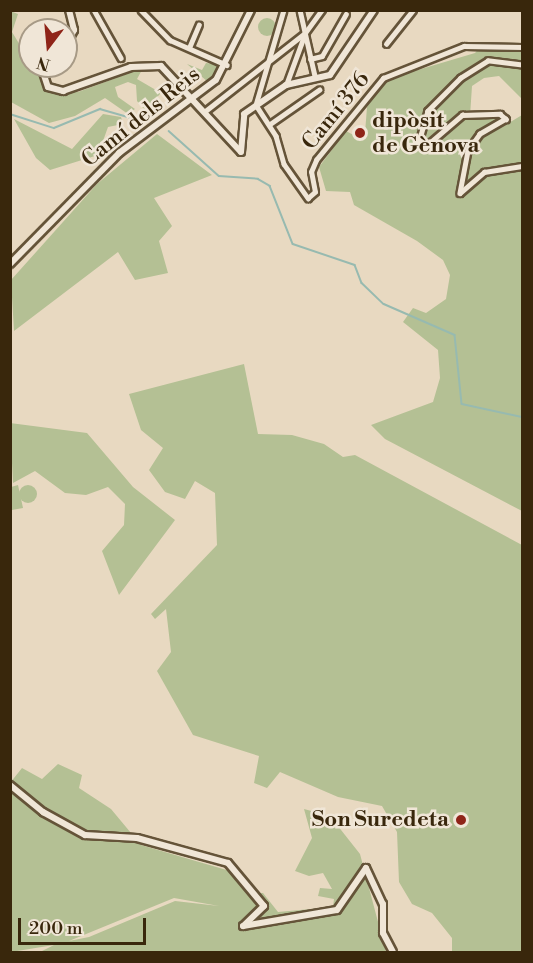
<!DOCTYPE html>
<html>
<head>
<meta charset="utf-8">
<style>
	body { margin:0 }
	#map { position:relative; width:533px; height:963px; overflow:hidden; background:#e8d9c1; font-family:"Libre Bodoni",serif }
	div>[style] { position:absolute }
	.green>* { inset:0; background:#b4c094 }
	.round { border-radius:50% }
	.stream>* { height:1.5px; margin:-0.75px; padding:0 0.75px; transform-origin:0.75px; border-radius:0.75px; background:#97bab0 }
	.roads { filter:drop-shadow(2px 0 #655439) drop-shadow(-2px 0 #655439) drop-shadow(0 2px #655439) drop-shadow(0 -2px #655439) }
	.street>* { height:4.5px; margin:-2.25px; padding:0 2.25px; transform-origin:2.25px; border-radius:2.25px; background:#f0e6d7 }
	.secondary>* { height:6px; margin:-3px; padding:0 3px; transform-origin:3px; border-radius:3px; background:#f0e6d7 }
	.dots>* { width:16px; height:16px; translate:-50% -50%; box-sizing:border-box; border:3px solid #f0e6d7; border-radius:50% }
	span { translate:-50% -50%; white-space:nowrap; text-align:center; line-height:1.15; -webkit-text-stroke:5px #f0e6d7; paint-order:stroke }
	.street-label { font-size:22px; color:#39270c }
	.poi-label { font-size:22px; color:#39270c; font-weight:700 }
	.left { translate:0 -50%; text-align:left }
	.right { translate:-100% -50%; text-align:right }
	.frame { position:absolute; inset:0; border:12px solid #39270c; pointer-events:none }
	.north { position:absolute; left:18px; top:18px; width:60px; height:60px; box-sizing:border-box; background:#f0e6d7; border:2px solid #a79a86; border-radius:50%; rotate:196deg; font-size:16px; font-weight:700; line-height:24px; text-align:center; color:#39270c }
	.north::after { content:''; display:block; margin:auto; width:21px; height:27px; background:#8f2418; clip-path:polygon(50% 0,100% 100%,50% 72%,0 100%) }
	.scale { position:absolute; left:18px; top:918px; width:128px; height:27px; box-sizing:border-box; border:3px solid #39270c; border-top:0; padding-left:8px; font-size:18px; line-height:21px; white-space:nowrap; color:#39270c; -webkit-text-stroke:4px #f0e6d7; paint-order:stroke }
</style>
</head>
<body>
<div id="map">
	<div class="green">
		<i style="clip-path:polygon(10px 11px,18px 14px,12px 32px,46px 88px,78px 92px,143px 68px,137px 79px,161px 93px,145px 110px,137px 101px,136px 85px,128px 82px,115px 87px,118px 97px,135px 109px,128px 114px,105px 98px,75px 116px,49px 123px,11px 102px)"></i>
		<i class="round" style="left:258px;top:18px;width:18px;height:18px"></i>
		<i style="clip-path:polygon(482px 45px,522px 52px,522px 99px,499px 76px,484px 78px,472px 86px,470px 116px,500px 117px,504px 126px,522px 115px,522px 511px,385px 439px,371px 425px,433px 402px,440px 378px,438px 350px,403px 322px,413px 308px,426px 313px,446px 299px,450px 275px,443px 260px,417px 241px,354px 205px,350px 192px,326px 191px,319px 167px,346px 131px,359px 138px,365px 133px,367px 107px,384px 80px,475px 53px)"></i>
		<i style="clip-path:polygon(206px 63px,223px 65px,208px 82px,187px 64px,202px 70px)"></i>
		<i style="clip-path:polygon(103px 114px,121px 117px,123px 124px,108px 127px,98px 155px,50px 170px,36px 158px,14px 119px,72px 149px)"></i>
		<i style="clip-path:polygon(157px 134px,212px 175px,154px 198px,172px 226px,159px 241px,168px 273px,135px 280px,118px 252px,14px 331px,11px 280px,97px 184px)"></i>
		<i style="clip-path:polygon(244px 364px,258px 434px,292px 435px,324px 444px,343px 457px,355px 455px,522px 545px,522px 952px,452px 952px,452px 938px,432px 913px,412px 904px,399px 882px,397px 832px,382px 806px,338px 797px,280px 772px,267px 788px,254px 783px,259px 756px,193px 735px,157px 671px,171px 652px,166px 609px,155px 619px,151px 614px,217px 545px,215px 493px,195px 481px,185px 499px,165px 492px,149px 470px,163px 448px,141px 430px,129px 394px)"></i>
		<i style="clip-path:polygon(10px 423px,87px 433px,133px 487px,175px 520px,119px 595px,102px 551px,124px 525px,125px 504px,108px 487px,86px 495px,65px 493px,35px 471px,13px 483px)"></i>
		<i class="round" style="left:19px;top:485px;width:18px;height:18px"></i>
		<i style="clip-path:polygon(18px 485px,23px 508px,12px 510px,11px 487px)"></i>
		<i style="clip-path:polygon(evenodd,58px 764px,82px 775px,79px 788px,111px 809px,141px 845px,230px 871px,248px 893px,263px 893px,278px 912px,333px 907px,334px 899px,318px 896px,320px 888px,332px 889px,323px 873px,309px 876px,295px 871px,312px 838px,304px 809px,330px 816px,360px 854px,386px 952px,40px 952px,54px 945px,11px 952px,10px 783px,22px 768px,42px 779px,58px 764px,174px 898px,219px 906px,175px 901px,89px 937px,69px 941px,174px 898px)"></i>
	</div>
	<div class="stream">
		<i style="left:10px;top:114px;width:46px;rotate:17.7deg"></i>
		<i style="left:54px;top:128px;width:50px;rotate:-22.4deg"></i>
		<i style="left:100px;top:109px;width:44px;rotate:15.9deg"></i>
		<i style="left:169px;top:131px;width:67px;rotate:42deg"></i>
		<i style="left:219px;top:176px;width:39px;rotate:4deg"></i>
		<i style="left:258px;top:179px;width:14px;rotate:30deg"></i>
		<i style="left:270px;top:186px;width:62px;rotate:68.4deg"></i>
		<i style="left:293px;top:244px;width:65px;rotate:18.7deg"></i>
		<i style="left:355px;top:265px;width:19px;rotate:69deg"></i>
		<i style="left:362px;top:283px;width:30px;rotate:44deg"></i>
		<i style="left:384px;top:304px;width:77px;rotate:23.6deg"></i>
		<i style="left:455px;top:335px;width:69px;rotate:84.2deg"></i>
		<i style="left:462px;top:404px;width:61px;rotate:12.2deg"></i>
	</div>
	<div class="roads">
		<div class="street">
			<i style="left:94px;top:10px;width:55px;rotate:60.6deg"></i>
			<i style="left:141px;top:10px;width:42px;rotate:46deg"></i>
			<i style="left:170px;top:40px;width:62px;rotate:23.7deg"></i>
			<i style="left:284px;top:10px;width:99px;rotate:106.4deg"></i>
			<i style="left:256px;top:105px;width:37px;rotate:57deg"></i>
			<i style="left:276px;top:136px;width:29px;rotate:74deg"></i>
			<i style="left:284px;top:164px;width:42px;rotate:54.8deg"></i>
			<i style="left:308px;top:198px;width:9px;rotate:-41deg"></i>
			<i style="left:315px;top:192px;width:20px;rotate:-101deg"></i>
			<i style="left:311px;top:172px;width:13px;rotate:-67deg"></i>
			<i style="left:316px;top:160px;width:106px;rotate:-50.7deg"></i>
			<i style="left:383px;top:78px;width:87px;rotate:-21.6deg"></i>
			<i style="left:464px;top:46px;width:58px;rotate:1deg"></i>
			<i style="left:300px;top:10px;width:68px;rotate:77.2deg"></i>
			<i style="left:386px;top:44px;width:43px;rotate:-51.5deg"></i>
			<i style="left:189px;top:48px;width:25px;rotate:-67deg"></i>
			<i style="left:310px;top:59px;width:12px;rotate:-14deg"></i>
			<i style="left:322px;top:56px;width:48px;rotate:-60.3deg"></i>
			<i style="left:522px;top:65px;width:34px;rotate:-173deg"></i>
			<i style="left:488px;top:61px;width:32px;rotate:148deg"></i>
			<i style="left:461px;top:78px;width:47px;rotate:135deg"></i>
			<i style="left:428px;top:111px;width:35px;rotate:106deg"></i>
			<i style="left:418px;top:145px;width:8px;rotate:7deg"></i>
			<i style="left:426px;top:146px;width:48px;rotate:-40.7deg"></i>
			<i style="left:462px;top:115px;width:38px;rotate:-2deg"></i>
			<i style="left:500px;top:114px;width:8px;rotate:40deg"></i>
			<i style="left:506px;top:119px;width:30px;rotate:150deg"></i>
			<i style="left:480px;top:134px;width:21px;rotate:125deg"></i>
			<i style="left:468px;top:151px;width:43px;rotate:100.8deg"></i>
			<i style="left:460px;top:193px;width:32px;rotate:-41deg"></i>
			<i style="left:484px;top:172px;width:38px;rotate:-9deg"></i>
			<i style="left:286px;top:85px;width:52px;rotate:-69.8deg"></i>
			<i style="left:204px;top:112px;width:128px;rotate:-38deg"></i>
			<i style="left:305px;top:33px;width:29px;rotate:-54deg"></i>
			<i style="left:270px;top:124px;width:60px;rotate:-34.8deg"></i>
		</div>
		<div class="secondary">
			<i style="left:66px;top:45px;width:17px;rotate:-62deg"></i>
			<i style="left:74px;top:30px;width:21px;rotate:-104deg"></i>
			<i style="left:41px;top:66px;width:22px;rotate:72deg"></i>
			<i style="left:48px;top:87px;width:16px;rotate:15deg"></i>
			<i style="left:63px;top:91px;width:72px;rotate:-19.4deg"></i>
			<i style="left:131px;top:67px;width:30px;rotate:-2deg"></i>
			<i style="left:161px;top:66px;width:117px;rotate:47.1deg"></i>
			<i style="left:241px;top:152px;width:38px;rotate:-85deg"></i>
			<i style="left:244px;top:114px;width:51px;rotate:-34.6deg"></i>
			<i style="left:286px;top:85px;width:45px;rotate:-12.8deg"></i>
			<i style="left:330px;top:75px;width:78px;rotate:-55.9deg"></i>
			<i style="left:10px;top:264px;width:156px;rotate:-45.5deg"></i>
			<i style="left:119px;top:153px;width:121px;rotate:-37deg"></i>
			<i style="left:216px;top:80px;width:78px;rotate:-63.4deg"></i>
			<i style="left:10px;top:785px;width:43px;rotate:39.3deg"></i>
			<i style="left:43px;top:812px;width:48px;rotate:28.7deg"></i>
			<i style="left:85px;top:835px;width:52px;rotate:3.3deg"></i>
			<i style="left:137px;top:838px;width:94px;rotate:15.4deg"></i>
			<i style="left:228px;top:863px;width:56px;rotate:50.1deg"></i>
			<i style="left:264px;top:906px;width:29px;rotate:136deg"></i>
			<i style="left:243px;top:926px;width:95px;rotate:-9.7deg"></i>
			<i style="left:337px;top:910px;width:51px;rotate:-55.4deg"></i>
			<i style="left:366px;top:868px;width:40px;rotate:65deg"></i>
			<i style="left:383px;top:904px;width:29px;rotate:90deg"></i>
			<i style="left:383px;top:933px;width:21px;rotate:62deg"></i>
		</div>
	</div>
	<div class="dots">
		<i style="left:360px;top:133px;background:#8f2418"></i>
		<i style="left:461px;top:820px;background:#8f2418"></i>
	</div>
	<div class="street-label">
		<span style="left:336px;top:111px;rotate:-51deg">Camí 376</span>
		<span style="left:141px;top:117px;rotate:-39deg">Camí dels Reis</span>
	</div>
	<div class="poi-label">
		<span class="left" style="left:372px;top:133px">dipòsit<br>de Gènova</span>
		<span class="right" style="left:449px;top:820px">Son Suredeta</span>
	</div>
	<div class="frame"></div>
	<div class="north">N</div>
	<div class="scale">200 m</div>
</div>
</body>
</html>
